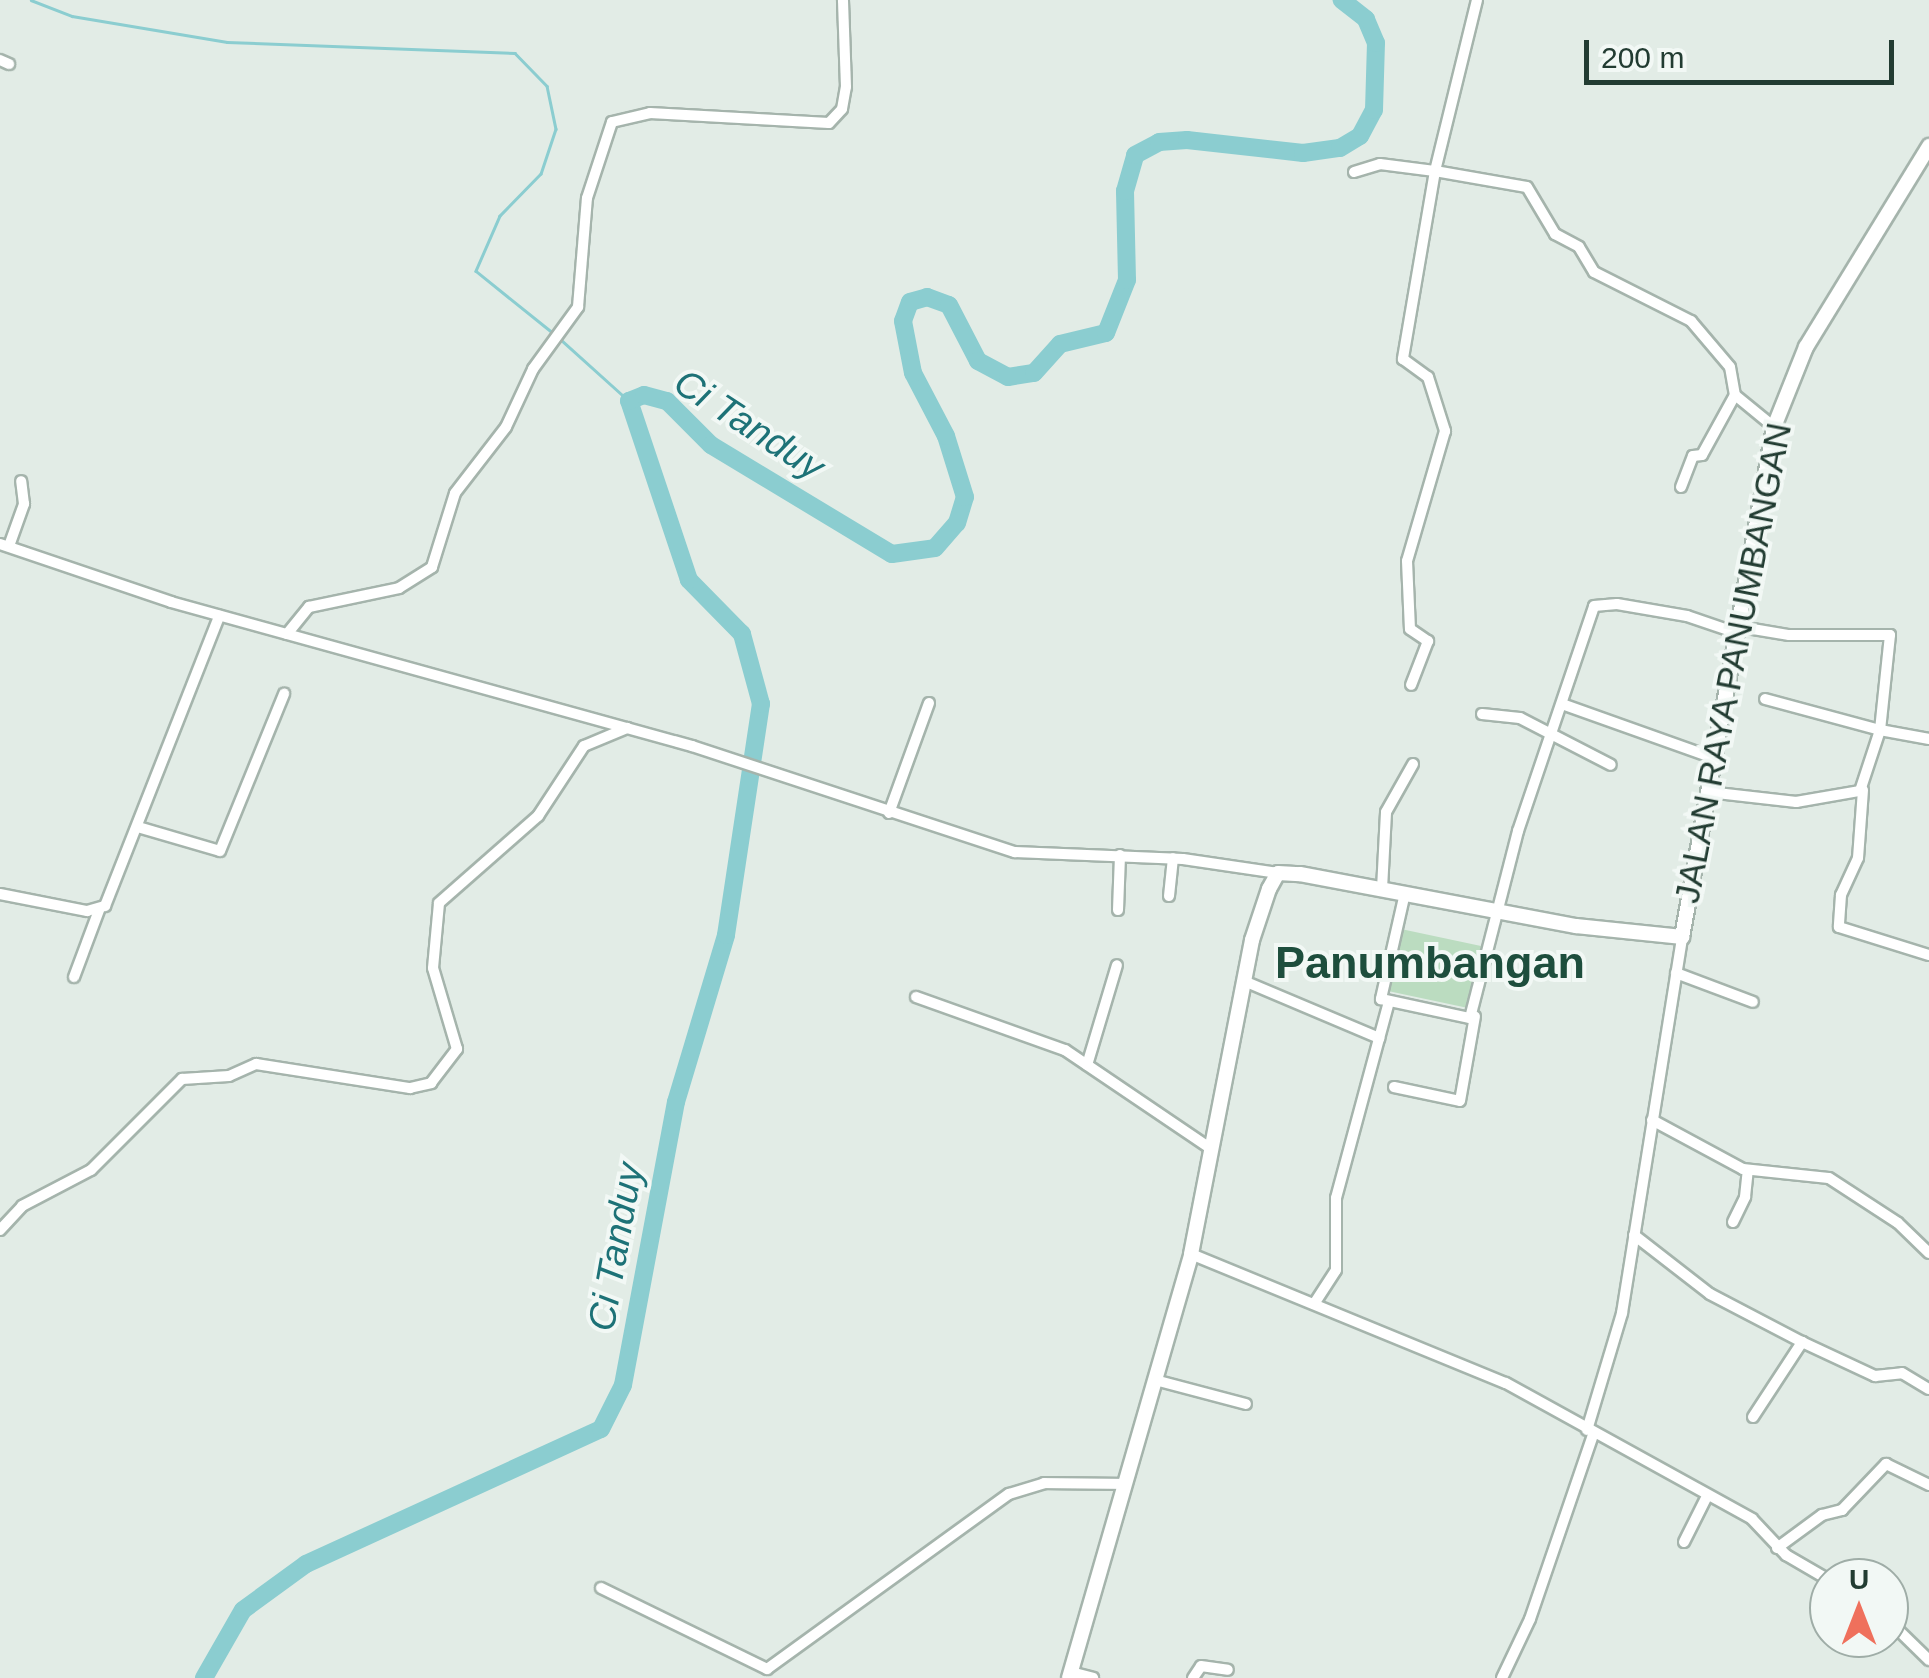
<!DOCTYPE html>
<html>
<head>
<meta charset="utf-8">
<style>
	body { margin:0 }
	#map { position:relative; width:1929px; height:1678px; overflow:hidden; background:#e2ece6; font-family:Arial,sans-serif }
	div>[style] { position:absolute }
	.green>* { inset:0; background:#bbdcc0 }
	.stream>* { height:2.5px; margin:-1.25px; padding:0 1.25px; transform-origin:1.25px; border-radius:1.25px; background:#8bcdd0 }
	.river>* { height:18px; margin:-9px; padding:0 9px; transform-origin:9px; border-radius:9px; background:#8bcdd0 }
	.roads { filter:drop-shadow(2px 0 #a5b4ac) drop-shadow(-2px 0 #a5b4ac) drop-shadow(0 2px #a5b4ac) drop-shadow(0 -2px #a5b4ac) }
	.street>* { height:10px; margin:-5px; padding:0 5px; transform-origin:5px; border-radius:5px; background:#fff }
	.secondary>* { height:14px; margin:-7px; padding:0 7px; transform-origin:7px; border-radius:7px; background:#fff }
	span { translate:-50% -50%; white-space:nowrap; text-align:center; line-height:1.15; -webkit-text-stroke:8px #f2f8f5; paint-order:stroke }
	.street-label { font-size:35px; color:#223c32 }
	.water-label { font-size:38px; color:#1d7277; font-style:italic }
	.district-label { font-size:45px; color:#1e4e3d; font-weight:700 }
	.north { position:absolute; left:1809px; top:1558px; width:100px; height:100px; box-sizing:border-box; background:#f2f8f5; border:2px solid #9fada7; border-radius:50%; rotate:0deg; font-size:28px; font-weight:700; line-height:40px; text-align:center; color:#223c32 }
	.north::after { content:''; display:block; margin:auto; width:35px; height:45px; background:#ef705c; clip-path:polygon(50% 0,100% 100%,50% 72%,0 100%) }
	.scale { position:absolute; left:1584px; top:40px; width:310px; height:45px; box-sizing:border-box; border:5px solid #223c32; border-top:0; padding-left:12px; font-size:30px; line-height:35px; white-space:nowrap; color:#223c32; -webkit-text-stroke:8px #f2f8f5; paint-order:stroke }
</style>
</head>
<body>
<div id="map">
	<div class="green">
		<i style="clip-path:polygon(1401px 929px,1481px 946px,1468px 1008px,1388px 991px)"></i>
	</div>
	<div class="stream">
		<i style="left:31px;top:0;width:44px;rotate:21.3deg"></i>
		<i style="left:72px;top:16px;width:157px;rotate:9.5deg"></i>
		<i style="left:227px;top:42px;width:288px;rotate:2.2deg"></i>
		<i style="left:515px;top:53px;width:46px;rotate:45.9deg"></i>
		<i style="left:547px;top:86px;width:44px;rotate:78.2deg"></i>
		<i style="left:556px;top:129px;width:47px;rotate:108.4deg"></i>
		<i style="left:541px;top:174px;width:59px;rotate:134.3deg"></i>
		<i style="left:500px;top:216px;width:60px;rotate:113.6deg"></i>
		<i style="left:476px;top:271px;width:97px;rotate:38.8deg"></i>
		<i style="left:558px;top:337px;width:96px;rotate:42deg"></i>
	</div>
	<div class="river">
		<i style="left:204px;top:1678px;width:78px;rotate:-60.2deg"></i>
		<i style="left:243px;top:1610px;width:78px;rotate:-36.1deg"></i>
		<i style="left:306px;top:1564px;width:324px;rotate:-24.6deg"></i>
		<i style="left:601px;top:1429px;width:49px;rotate:-63.4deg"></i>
		<i style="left:623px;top:1385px;width:288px;rotate:-79.4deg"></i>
		<i style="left:676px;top:1102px;width:174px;rotate:-73.3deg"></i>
		<i style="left:726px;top:935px;width:234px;rotate:-81.4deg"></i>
		<i style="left:761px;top:704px;width:73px;rotate:-105.2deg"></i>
		<i style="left:742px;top:634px;width:76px;rotate:-134.5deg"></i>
		<i style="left:689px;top:580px;width:189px;rotate:-108.5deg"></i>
		<i style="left:629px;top:401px;width:16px;rotate:-22deg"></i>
		<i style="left:644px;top:395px;width:24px;rotate:15deg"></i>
		<i style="left:667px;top:401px;width:62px;rotate:45deg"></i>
		<i style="left:711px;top:445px;width:211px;rotate:31.1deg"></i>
		<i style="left:892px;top:554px;width:43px;rotate:-7.9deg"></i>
		<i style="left:935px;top:548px;width:33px;rotate:-49deg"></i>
		<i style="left:957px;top:523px;width:27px;rotate:-73deg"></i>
		<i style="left:965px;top:497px;width:64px;rotate:-107.3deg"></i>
		<i style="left:946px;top:436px;width:71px;rotate:-117.6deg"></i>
		<i style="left:913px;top:373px;width:53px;rotate:-100.9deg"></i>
		<i style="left:903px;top:321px;width:20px;rotate:-70deg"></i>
		<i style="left:910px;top:302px;width:18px;rotate:-16deg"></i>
		<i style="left:927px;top:297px;width:23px;rotate:20deg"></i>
		<i style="left:949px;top:305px;width:63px;rotate:62.6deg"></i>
		<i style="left:978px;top:361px;width:34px;rotate:28deg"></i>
		<i style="left:1008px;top:377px;width:26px;rotate:-9deg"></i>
		<i style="left:1034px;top:373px;width:39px;rotate:-48deg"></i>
		<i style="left:1060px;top:344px;width:47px;rotate:-13.4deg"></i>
		<i style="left:1106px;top:333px;width:57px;rotate:-68.4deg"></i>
		<i style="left:1127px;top:280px;width:89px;rotate:-91.3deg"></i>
		<i style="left:1125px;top:191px;width:37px;rotate:-74deg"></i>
		<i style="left:1135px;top:155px;width:27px;rotate:-28deg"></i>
		<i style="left:1159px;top:142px;width:28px;rotate:-4deg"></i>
		<i style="left:1187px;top:140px;width:117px;rotate:6.4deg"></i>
		<i style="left:1303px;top:153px;width:37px;rotate:-8deg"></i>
		<i style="left:1340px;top:148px;width:23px;rotate:-31deg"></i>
		<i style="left:1360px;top:136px;width:30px;rotate:-62deg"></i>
		<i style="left:1374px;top:110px;width:67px;rotate:-88.3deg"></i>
		<i style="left:1376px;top:43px;width:26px;rotate:-113deg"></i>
		<i style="left:1366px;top:19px;width:31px;rotate:-142deg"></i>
	</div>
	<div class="roads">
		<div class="street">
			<i style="left:1477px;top:0;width:176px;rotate:103.8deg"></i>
			<i style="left:1435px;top:171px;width:93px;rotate:9.9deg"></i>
			<i style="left:1527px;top:187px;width:55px;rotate:59.2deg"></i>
			<i style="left:1555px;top:234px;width:27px;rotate:28deg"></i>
			<i style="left:1579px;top:247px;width:29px;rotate:59deg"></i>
			<i style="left:1594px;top:272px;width:109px;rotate:26.8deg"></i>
			<i style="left:1691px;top:321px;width:60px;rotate:49.7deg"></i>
			<i style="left:1730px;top:367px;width:28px;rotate:80deg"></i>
			<i style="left:0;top:60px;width:10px;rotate:24deg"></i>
			<i style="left:1354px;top:172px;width:27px;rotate:-17deg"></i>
			<i style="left:1380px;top:164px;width:55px;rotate:7.3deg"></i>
			<i style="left:1435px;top:171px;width:191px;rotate:99.7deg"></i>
			<i style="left:1403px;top:359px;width:31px;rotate:36deg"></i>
			<i style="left:1428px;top:377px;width:57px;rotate:72.5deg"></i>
			<i style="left:1445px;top:431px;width:135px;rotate:106.3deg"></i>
			<i style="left:1407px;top:561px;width:68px;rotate:87.5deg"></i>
			<i style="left:1410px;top:629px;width:22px;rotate:34deg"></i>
			<i style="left:1428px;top:641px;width:47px;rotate:111.1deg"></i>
			<i style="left:1681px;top:487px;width:33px;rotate:-69deg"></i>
			<i style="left:1693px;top:456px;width:9px;rotate:-6deg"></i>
			<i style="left:1702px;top:455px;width:68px;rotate:-61.2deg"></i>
			<i style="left:1735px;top:395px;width:50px;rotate:39.4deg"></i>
			<i style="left:0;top:544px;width:181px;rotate:18.7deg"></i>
			<i style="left:171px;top:602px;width:541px;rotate:15.45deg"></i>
			<i style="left:692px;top:746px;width:340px;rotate:18.2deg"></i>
			<i style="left:1015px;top:852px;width:168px;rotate:2.4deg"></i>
			<i style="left:1183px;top:859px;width:96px;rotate:8.4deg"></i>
			<i style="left:9px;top:546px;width:45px;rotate:-70.3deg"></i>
			<i style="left:24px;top:504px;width:23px;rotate:-97deg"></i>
			<i style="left:1735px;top:626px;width:55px;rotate:9.5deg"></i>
			<i style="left:1789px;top:635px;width:101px"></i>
			<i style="left:1890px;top:635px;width:96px;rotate:96deg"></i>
			<i style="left:1880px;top:730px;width:119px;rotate:-164.9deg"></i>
			<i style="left:287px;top:634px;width:35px;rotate:-51deg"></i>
			<i style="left:309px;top:607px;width:92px;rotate:-11.9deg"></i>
			<i style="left:399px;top:588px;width:39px;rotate:-32deg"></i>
			<i style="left:432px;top:567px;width:77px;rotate:-72.7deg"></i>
			<i style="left:455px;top:493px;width:83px;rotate:-52.3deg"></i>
			<i style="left:506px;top:427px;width:64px;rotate:-65deg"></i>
			<i style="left:533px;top:369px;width:77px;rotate:-54deg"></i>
			<i style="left:578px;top:307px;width:109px;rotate:-85.3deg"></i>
			<i style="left:587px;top:198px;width:80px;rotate:-71.8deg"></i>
			<i style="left:612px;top:122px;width:39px;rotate:-13deg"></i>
			<i style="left:650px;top:113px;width:179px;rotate:3.2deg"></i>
			<i style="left:829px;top:123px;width:19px;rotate:-47deg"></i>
			<i style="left:842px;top:109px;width:22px;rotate:-80deg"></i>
			<i style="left:846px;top:87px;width:87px;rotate:-92deg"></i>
			<i style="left:1562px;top:704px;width:161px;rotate:19.6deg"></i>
			<i style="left:1482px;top:714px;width:38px;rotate:6deg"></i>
			<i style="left:1520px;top:718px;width:102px;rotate:27.3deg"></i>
			<i style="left:1863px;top:790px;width:68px;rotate:94.2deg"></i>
			<i style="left:1858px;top:858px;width:41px;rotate:114.7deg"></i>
			<i style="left:1841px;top:895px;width:32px;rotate:94deg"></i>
			<i style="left:1839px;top:927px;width:94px;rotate:17.3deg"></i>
			<i style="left:1708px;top:792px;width:89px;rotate:6.5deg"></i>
			<i style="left:1796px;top:802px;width:65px;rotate:-9.8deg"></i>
			<i style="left:1860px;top:791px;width:64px;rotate:-71.8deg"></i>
			<i style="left:1880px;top:730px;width:50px;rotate:10.4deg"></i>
			<i style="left:889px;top:813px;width:117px;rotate:-70deg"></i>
			<i style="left:138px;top:827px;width:85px;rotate:16.3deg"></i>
			<i style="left:220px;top:851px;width:170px;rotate:-67.8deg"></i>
			<i style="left:1382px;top:889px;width:77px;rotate:-87deg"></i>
			<i style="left:1386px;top:812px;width:55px;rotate:-60.6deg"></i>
			<i style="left:1405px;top:893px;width:109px;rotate:102.8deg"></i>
			<i style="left:1381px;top:999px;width:91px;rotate:12.1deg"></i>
			<i style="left:1470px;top:1018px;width:193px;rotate:-75.6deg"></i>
			<i style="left:1518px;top:831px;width:237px;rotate:-71.3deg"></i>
			<i style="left:1594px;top:606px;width:23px;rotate:-5deg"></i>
			<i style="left:1617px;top:604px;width:71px;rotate:9.7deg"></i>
			<i style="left:1687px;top:616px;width:50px;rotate:18.8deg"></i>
			<i style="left:0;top:894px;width:89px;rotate:11.1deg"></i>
			<i style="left:87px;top:911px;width:19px;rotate:-16deg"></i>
			<i style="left:105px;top:906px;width:312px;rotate:-68.5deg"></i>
			<i style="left:1169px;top:896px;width:38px;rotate:-84deg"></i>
			<i style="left:1118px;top:910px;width:55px;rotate:-87.9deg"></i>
			<i style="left:1676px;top:973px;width:82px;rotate:20.6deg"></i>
			<i style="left:74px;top:977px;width:72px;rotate:-69.5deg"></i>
			<i style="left:1244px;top:981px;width:147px;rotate:22.9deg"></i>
			<i style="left:916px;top:997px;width:158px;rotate:19.6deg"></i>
			<i style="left:1065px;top:1050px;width:176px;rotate:34.1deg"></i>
			<i style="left:1087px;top:1065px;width:104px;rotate:-73.3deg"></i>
			<i style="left:1394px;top:1087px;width:67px;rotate:12deg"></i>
			<i style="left:1460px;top:1101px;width:86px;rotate:-80deg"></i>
			<i style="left:1652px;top:1120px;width:103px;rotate:28.3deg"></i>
			<i style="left:1743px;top:1169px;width:86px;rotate:6deg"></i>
			<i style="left:1829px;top:1178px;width:82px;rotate:33.1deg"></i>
			<i style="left:1898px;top:1223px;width:43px;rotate:44.1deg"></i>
			<i style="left:1733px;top:1222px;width:28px;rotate:-64deg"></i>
			<i style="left:1745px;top:1197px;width:27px;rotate:-84deg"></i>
			<i style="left:0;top:1230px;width:33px;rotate:-47deg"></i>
			<i style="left:22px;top:1206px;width:78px;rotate:-27.6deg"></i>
			<i style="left:91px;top:1170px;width:129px;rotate:-45deg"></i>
			<i style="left:182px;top:1079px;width:47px;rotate:-3.7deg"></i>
			<i style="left:229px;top:1076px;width:30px;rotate:-24deg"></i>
			<i style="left:256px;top:1064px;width:156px;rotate:8.9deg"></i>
			<i style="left:410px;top:1088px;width:22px;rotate:-13deg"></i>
			<i style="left:431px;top:1083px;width:43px;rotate:-52.6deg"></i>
			<i style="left:457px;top:1049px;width:84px;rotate:-106.5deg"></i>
			<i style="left:433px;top:968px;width:65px;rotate:-84.7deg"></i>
			<i style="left:439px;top:903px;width:132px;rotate:-41.3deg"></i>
			<i style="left:538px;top:816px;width:84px;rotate:-56.7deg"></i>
			<i style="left:584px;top:746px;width:47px;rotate:-22.7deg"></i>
			<i style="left:1634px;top:1235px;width:96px;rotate:37.8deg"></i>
			<i style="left:1710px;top:1294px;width:104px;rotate:27.6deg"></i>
			<i style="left:1802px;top:1342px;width:81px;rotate:25deg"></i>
			<i style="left:1875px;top:1376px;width:27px;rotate:-6deg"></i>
			<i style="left:1902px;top:1373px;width:31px;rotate:31deg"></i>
			<i style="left:1191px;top:1254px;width:340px;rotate:22.3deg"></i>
			<i style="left:1506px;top:1383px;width:281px;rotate:28.9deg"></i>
			<i style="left:1752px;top:1519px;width:50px;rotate:46.6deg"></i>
			<i style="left:1786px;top:1555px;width:50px;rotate:30.2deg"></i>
			<i style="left:1314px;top:1304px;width:40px;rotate:-57.1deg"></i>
			<i style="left:1336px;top:1270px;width:72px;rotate:-90deg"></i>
			<i style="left:1336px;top:1198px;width:203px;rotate:-74.9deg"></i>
			<i style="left:1155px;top:1380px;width:94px;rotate:14.8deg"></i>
			<i style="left:1753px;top:1417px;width:90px;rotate:-56.8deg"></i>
			<i style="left:1587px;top:1430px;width:122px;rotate:-73.3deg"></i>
			<i style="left:1622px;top:1313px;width:381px;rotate:-80.9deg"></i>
			<i style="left:1684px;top:1542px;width:49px;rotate:-63.4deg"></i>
			<i style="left:1777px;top:1548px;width:56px;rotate:-36.3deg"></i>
			<i style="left:1822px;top:1515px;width:21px;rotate:-14deg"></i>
			<i style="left:1842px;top:1510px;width:64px;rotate:-46.3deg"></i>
			<i style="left:1886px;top:1464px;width:48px;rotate:26deg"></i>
			<i style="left:601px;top:1588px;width:185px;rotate:26deg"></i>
			<i style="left:767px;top:1669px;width:299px;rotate:-35.9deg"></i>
			<i style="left:1009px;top:1494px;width:37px;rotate:-17deg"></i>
			<i style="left:1044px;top:1483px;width:81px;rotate:0.7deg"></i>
			<i style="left:1889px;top:1621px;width:56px;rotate:44.3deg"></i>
			<i style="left:1071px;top:1672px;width:23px;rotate:15deg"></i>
			<i style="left:1193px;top:1678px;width:14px;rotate:-56deg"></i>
			<i style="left:1201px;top:1666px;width:27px;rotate:8deg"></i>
			<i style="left:1502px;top:1678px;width:65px;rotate:-64.6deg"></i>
			<i style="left:1530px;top:1619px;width:194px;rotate:-71.1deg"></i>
		</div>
		<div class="secondary">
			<i style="left:1069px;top:1678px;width:441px;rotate:-73.9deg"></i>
			<i style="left:1191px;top:1254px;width:320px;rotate:-79deg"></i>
			<i style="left:1252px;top:940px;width:54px;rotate:-71.6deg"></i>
			<i style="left:1269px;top:889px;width:18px;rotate:-61deg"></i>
			<i style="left:1278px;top:873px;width:22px;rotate:3deg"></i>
			<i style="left:1300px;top:874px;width:281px;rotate:10.7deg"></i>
			<i style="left:1576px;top:926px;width:107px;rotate:5.9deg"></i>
			<i style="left:1682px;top:937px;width:518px;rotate:-79.77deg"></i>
			<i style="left:1774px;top:427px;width:86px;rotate:-68.2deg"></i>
			<i style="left:1806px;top:347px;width:236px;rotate:-58.5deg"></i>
		</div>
	</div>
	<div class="street-label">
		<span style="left:1733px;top:663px;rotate:-79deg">JALAN RAYA PANUMBANGAN</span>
	</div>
	<div class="water-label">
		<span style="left:749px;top:425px;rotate:33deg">Ci Tanduy</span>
		<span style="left:616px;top:1247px;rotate:-80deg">Ci Tanduy</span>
	</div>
	<div class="district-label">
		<span style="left:1430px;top:963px">Panumbangan</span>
	</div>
	<div class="north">U</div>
	<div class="scale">200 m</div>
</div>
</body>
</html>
